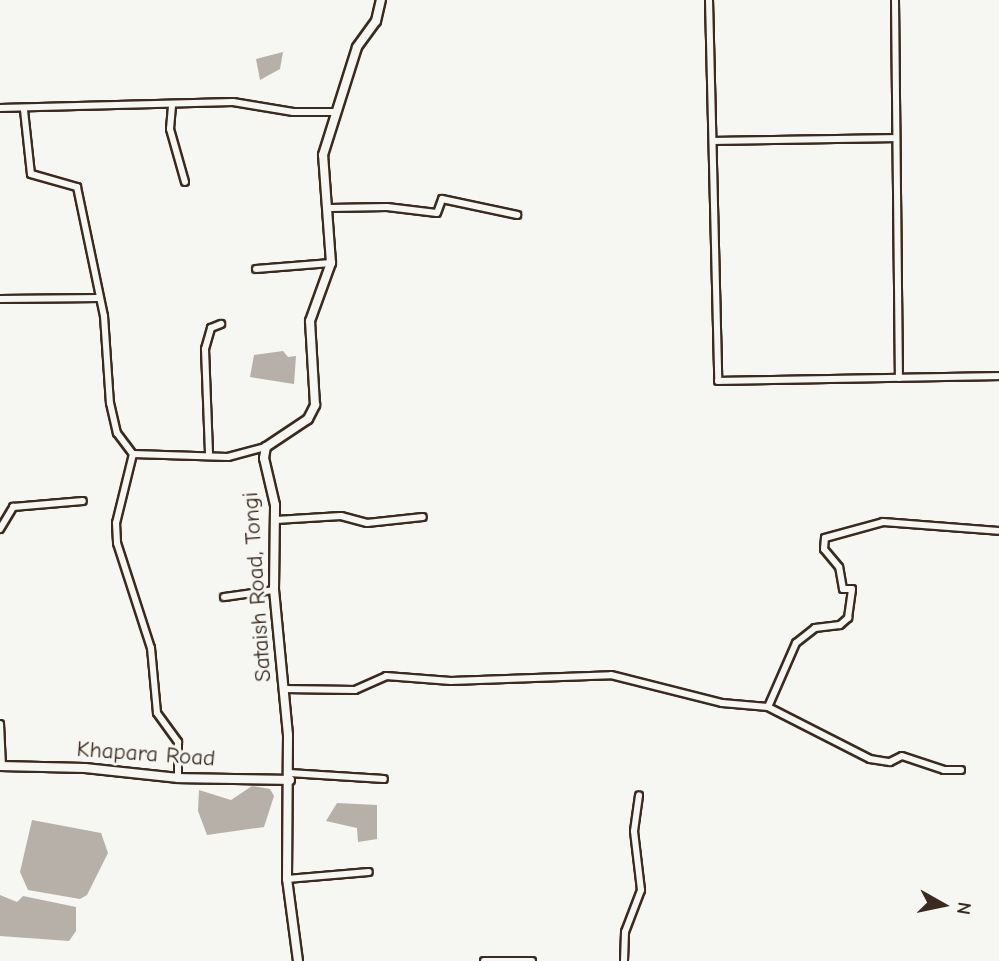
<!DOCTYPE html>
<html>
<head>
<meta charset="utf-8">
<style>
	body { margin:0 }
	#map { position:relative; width:999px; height:961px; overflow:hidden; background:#f6f6f2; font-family:"Comic Neue",sans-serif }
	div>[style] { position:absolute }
	.water>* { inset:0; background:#b6b0a9 }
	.roads { filter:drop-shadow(2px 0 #3b2a1e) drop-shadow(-2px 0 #3b2a1e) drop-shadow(0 2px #3b2a1e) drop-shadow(0 -2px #3b2a1e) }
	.minor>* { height:6px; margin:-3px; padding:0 3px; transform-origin:3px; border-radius:3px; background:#f6f6f2 }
	.tertiary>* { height:8px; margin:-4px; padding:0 4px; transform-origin:4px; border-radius:4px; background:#f6f6f2 }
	span { translate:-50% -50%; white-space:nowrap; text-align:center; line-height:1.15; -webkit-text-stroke:6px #f6f6f2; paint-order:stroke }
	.street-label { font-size:23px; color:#3b2a1e }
	.north { position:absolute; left:908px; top:870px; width:70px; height:70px; -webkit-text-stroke:5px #f6f6f2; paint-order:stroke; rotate:99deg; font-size:19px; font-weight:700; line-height:28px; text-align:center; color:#3b2a1e }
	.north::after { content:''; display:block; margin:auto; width:24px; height:32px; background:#3b2a1e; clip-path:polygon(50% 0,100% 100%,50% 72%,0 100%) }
</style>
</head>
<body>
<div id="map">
	<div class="water">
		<i style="clip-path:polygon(283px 52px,280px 69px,260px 80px,256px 59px)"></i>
		<i style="clip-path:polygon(283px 351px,288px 357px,296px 356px,294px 384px,250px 377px,254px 355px)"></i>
		<i style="clip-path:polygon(252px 786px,270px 789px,274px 796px,264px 827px,207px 835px,198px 811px,199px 790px,231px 800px)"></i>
		<i style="clip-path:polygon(337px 803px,377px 805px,377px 839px,358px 842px,357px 828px,326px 821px)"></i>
		<i style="clip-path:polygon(32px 820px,101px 833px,108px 853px,87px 895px,80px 899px,28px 890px,20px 872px)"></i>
		<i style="clip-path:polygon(0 895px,17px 902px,23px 896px,76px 907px,76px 931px,69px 941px,0 936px)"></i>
	</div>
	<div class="roads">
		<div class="minor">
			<i style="left:709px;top:0;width:381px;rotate:88.6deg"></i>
			<i style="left:718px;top:381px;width:281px;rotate:-1deg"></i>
			<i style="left:895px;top:0;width:378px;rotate:89.4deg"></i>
			<i style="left:172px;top:106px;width:23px;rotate:95deg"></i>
			<i style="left:170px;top:129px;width:55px;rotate:74.2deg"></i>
			<i style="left:0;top:108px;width:233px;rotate:-1.5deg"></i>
			<i style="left:233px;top:102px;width:61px;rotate:9.5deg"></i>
			<i style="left:293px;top:112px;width:43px"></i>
			<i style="left:24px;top:110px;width:64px;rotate:83.8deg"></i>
			<i style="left:31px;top:174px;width:48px;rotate:15.8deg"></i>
			<i style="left:77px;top:187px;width:132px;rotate:78.2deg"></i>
			<i style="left:104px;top:316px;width:87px;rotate:86.1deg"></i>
			<i style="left:110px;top:403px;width:31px;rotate:77deg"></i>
			<i style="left:117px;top:433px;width:26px;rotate:53deg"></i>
			<i style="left:133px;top:454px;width:95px;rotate:1.8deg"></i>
			<i style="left:228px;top:457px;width:39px;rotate:-15deg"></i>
			<i style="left:714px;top:141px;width:182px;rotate:-0.9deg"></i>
			<i style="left:330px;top:208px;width:57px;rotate:-1deg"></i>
			<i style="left:387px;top:207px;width:50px;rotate:6.8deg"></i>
			<i style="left:437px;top:213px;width:15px;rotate:-70deg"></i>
			<i style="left:442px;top:199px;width:77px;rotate:12deg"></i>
			<i style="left:256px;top:269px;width:75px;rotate:-4.6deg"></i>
			<i style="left:0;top:299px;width:100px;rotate:-0.6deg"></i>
			<i style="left:209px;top:453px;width:104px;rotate:-92.2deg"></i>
			<i style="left:205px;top:349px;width:22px;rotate:-74deg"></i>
			<i style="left:211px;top:328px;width:11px;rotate:-22deg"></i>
			<i style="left:133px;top:454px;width:71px;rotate:103.8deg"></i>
			<i style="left:116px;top:523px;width:20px;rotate:87deg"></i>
			<i style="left:117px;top:543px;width:110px;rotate:72.1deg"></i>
			<i style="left:151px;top:648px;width:65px;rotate:84.7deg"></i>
			<i style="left:157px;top:713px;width:36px;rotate:54deg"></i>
			<i style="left:178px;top:742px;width:36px;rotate:90deg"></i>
			<i style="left:276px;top:520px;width:65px;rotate:-3.5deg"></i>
			<i style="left:341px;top:516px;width:27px;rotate:15deg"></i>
			<i style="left:367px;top:523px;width:56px;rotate:-6.1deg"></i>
			<i style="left:0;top:529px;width:26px;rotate:-59deg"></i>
			<i style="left:13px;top:507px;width:70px;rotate:-4.9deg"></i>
			<i style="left:224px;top:597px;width:50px;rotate:-8deg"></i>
			<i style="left:284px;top:689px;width:71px;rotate:0.8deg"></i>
			<i style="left:355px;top:690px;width:34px;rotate:-24deg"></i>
			<i style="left:386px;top:676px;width:65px;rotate:4.4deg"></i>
			<i style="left:451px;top:681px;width:160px;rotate:-2.1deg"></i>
			<i style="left:611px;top:675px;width:114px;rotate:14.2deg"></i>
			<i style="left:722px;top:703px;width:46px;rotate:5deg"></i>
			<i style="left:768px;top:707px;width:114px;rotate:27deg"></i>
			<i style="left:870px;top:759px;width:20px;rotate:9deg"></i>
			<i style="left:890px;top:762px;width:13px;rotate:-27deg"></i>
			<i style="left:902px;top:756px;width:44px;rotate:18.4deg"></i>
			<i style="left:944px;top:770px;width:17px"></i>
			<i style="left:768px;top:707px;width:70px;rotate:-66.4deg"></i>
			<i style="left:796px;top:643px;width:24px;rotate:-38deg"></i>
			<i style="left:815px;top:628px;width:25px;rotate:-7deg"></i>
			<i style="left:840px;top:625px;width:11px;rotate:-41deg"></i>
			<i style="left:848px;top:618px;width:29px;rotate:-82deg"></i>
			<i style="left:852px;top:589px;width:9px;rotate:180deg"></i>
			<i style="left:843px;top:589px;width:22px;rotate:-100deg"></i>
			<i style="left:839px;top:567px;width:23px;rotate:-130deg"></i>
			<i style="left:824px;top:549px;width:11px;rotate:-85deg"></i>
			<i style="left:825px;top:538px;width:60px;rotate:-15.4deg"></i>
			<i style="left:883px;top:522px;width:116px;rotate:4.4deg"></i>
			<i style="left:0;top:724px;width:42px;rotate:87.3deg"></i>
			<i style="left:289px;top:773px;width:95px;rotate:3.6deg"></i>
			<i style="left:287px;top:879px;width:82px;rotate:-4.9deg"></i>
			<i style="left:484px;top:961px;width:48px"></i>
			<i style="left:624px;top:961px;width:29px;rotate:-88deg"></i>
			<i style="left:625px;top:932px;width:45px;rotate:-69.1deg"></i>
			<i style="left:641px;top:890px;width:59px;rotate:-96.8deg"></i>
			<i style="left:634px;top:831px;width:36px;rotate:-82deg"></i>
		</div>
		<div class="tertiary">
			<i style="left:0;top:766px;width:85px;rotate:1.3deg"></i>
			<i style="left:85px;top:768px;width:94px;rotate:6.1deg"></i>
			<i style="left:178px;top:778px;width:112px;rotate:1deg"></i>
			<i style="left:298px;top:961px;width:83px;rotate:-97.6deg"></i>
			<i style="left:287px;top:879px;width:144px;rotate:-89.6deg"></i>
			<i style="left:288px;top:735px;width:146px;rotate:-95.5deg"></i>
			<i style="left:274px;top:590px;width:85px;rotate:-89.3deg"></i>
			<i style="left:275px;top:505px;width:48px;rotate:-103.2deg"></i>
			<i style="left:264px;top:458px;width:11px;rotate:-80deg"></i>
			<i style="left:266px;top:447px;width:50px;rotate:-33.7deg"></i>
			<i style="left:308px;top:419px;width:16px;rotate:-63deg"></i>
			<i style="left:315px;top:405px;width:84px;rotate:-93.4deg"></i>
			<i style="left:310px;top:321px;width:62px;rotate:-70.1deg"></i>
			<i style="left:331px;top:263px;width:108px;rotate:-94.2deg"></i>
			<i style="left:323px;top:155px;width:113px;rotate:-72.5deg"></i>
			<i style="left:357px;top:47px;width:32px;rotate:-54deg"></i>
			<i style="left:376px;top:21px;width:22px;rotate:-77deg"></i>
		</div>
	</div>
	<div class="street-label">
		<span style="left:257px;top:587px;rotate:-94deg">Sataish Road, Tongi</span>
		<span style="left:146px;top:754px;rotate:4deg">Khapara Road</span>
	</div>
	<div class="north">N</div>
</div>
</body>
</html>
